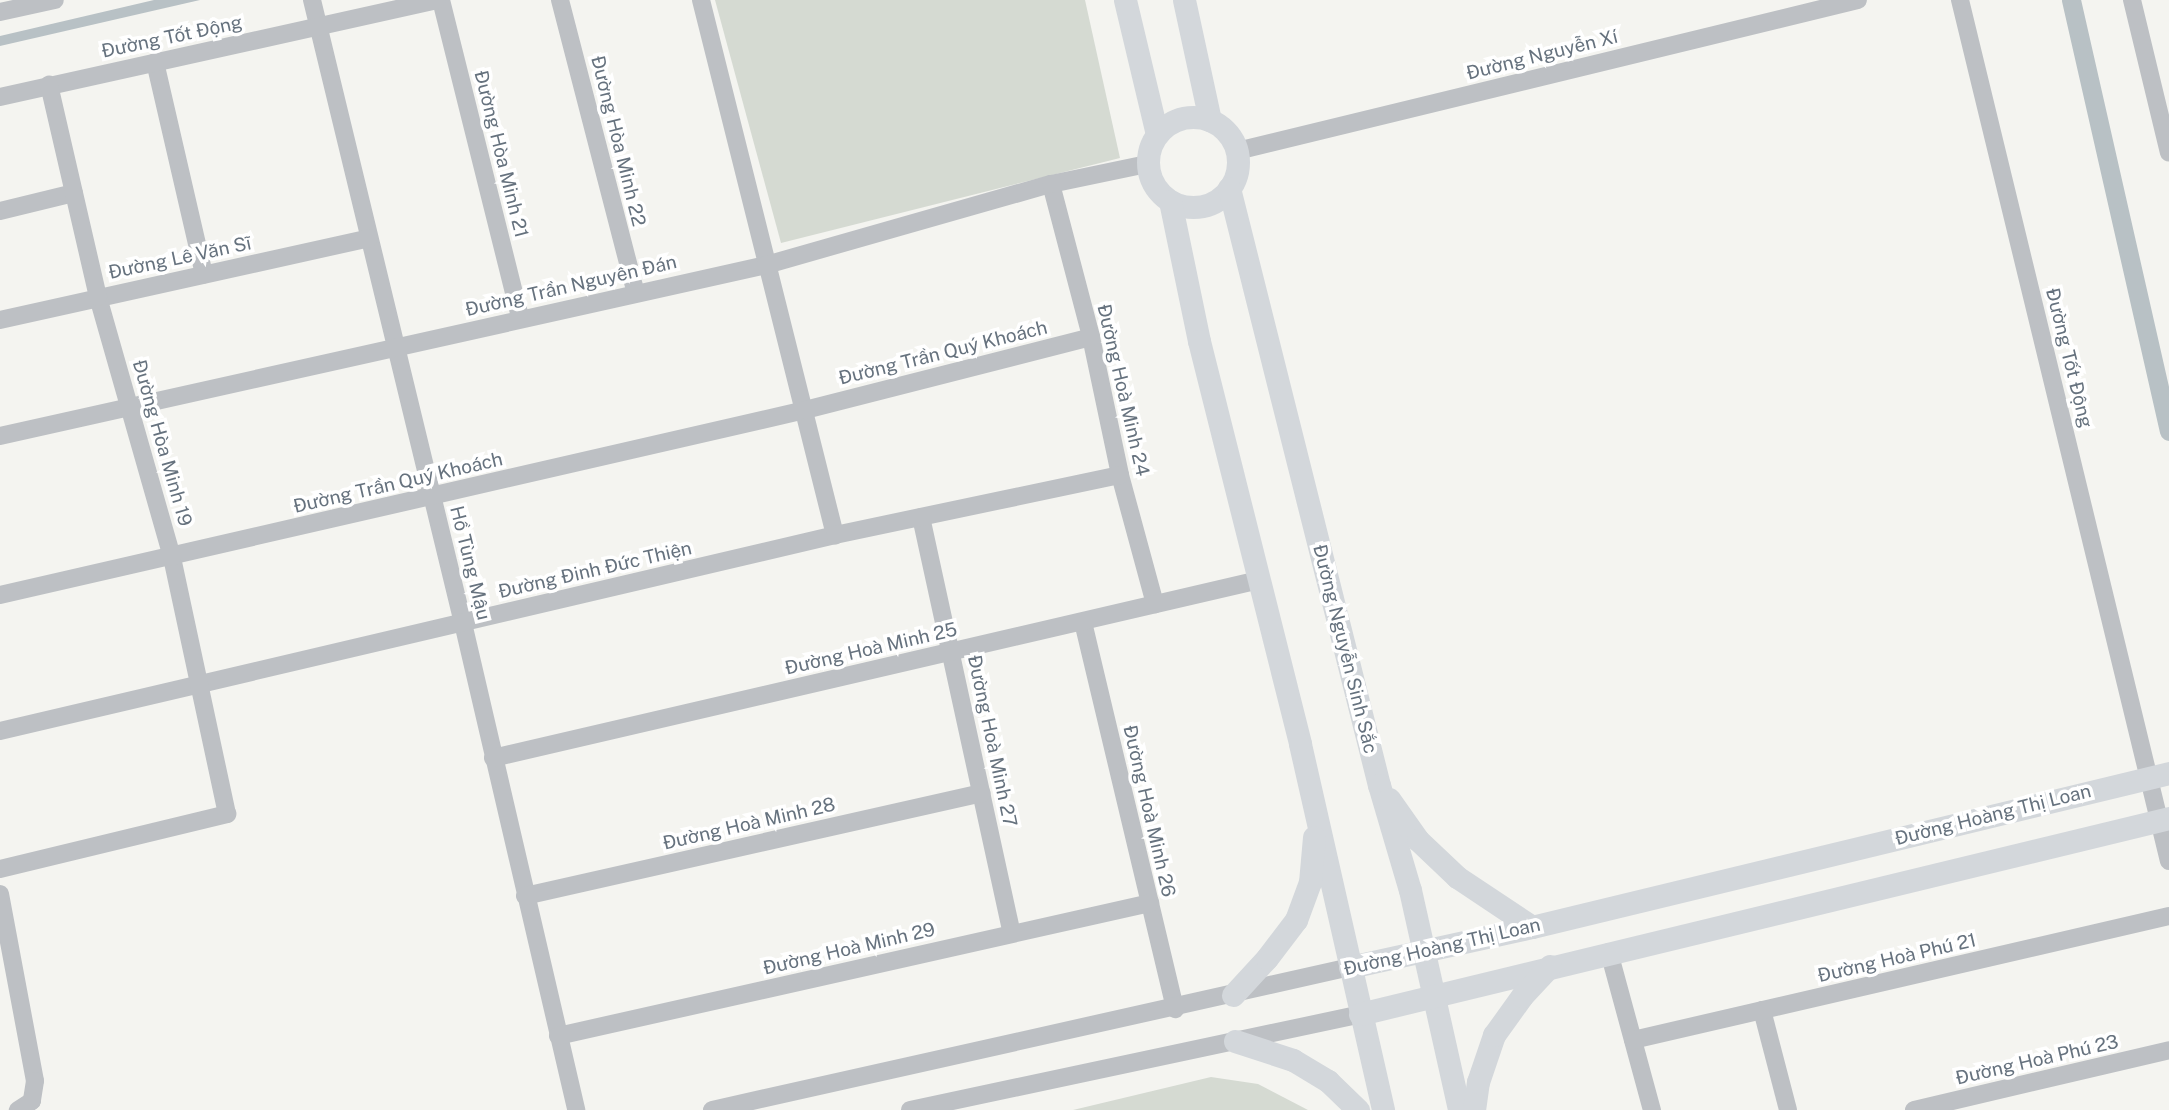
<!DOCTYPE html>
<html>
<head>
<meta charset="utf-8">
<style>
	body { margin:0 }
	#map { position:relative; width:2169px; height:1110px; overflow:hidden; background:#f4f4f0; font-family:"Public Sans",sans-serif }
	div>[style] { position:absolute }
	.green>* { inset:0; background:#d5dad2 }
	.water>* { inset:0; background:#b8c1c5 }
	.canal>* { height:19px; margin:-9.5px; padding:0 9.5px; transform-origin:9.5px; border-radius:9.5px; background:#b8c1c5 }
	.minor>* { height:18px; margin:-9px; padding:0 9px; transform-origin:9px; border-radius:9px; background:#bdc0c4 }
	.major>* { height:23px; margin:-11.5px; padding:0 11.5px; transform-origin:11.5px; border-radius:11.5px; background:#d3d7db }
	.major>.ring { margin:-11.5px; padding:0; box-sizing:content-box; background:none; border:23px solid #d3d7db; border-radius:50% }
	span { translate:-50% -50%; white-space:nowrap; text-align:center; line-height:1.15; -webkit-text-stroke:7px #fff; paint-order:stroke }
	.street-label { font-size:19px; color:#66727e }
</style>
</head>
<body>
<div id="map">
	<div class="green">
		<i style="clip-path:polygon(715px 0,1085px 0,1120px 158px,781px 243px)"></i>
		<i style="clip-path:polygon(1211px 1077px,1258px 1084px,1308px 1110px,1073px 1110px)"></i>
	</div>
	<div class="water">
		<i style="clip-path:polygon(154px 0,200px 0,0 46px,0 36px)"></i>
	</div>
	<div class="canal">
		<i style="left:2071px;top:0;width:442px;rotate:77.2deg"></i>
	</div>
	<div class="minor">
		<i style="left:312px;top:0;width:641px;rotate:76.38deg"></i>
		<i style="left:463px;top:623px;width:500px;rotate:76.9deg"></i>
		<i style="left:441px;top:0;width:328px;rotate:76deg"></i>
		<i style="left:560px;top:0;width:303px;rotate:75.5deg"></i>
		<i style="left:701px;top:0;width:552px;rotate:75.94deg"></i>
		<i style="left:1960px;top:0;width:886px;rotate:76.36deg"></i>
		<i style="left:2132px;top:0;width:157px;rotate:76.4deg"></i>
		<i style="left:0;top:12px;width:56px;rotate:-12.3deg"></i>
		<i style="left:155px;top:62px;width:218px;rotate:77deg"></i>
		<i style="left:0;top:97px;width:447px;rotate:-12.5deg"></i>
		<i style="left:1237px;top:151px;width:639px;rotate:-13.67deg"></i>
		<i style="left:1051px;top:184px;width:158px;rotate:75.3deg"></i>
		<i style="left:1091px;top:337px;width:141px;rotate:78.1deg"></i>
		<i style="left:1120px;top:475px;width:134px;rotate:74.8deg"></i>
		<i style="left:0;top:211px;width:76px;rotate:-13.7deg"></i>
		<i style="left:0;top:320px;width:378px;rotate:-12.5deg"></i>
		<i style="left:0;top:436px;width:785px;rotate:-12.58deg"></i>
		<i style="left:766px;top:265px;width:296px;rotate:-15.9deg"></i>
		<i style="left:1051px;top:184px;width:98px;rotate:-11.8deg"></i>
		<i style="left:921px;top:517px;width:426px;rotate:77.7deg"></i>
		<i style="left:0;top:595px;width:826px;rotate:-12.94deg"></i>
		<i style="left:805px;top:410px;width:295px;rotate:-14.3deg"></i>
		<i style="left:1083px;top:622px;width:398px;rotate:76.6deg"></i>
		<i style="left:0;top:731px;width:858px;rotate:-13.21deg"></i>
		<i style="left:835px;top:535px;width:291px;rotate:-11.9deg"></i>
		<i style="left:493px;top:758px;width:786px;rotate:-13.08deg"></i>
		<i style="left:0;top:869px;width:234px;rotate:-13.6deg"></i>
		<i style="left:227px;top:814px;width:263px;rotate:-102.1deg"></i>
		<i style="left:172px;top:557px;width:270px;rotate:-105.9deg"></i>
		<i style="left:98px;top:297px;width:218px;rotate:-103deg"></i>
		<i style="left:0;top:894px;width:190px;rotate:79.4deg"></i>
		<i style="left:35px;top:1081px;width:20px;rotate:99deg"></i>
		<i style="left:32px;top:1101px;width:17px;rotate:147deg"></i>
		<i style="left:525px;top:896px;width:468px;rotate:-12.7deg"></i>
		<i style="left:1609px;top:952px;width:164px;rotate:74.8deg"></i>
		<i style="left:1762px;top:1010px;width:103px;rotate:75.4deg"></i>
		<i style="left:558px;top:1036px;width:607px;rotate:-12.66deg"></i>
		<i style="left:1633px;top:1040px;width:550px;rotate:-13.03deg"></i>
		<i style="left:712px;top:1110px;width:654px;rotate:-12.63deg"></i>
		<i style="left:910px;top:1110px;width:460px;rotate:-12deg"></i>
		<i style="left:1914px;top:1110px;width:262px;rotate:-13.2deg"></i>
	</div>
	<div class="major">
		<i style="left:1125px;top:0;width:138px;rotate:76.6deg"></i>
		<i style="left:1184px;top:0;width:123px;rotate:77.8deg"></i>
		<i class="ring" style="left:1148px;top:117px;width:67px;height:67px"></i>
		<i style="left:1229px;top:188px;width:616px;rotate:75.9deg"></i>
		<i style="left:1379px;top:785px;width:109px;rotate:73.6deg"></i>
		<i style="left:1410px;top:890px;width:225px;rotate:77.4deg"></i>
		<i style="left:1170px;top:201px;width:143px;rotate:78.3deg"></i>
		<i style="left:1199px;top:341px;width:415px;rotate:75.9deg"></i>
		<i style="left:1300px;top:744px;width:375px;rotate:77.2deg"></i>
		<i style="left:1389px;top:799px;width:50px;rotate:54.7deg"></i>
		<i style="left:1418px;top:840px;width:54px;rotate:43.5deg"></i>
		<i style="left:1457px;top:877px;width:90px;rotate:33.7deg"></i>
		<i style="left:1350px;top:967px;width:186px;rotate:-12.4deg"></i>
		<i style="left:1532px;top:927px;width:655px;rotate:-13.59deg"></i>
		<i style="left:1233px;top:995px;width:50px;rotate:-47.4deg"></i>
		<i style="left:1267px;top:958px;width:48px;rotate:-52.7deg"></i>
		<i style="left:1296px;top:920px;width:40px;rotate:-69.8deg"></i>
		<i style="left:1310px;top:882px;width:45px;rotate:-84.9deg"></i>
		<i style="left:1360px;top:1014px;width:832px;rotate:-13.62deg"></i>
		<i style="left:1235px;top:1041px;width:61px;rotate:18.1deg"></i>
		<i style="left:1293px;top:1060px;width:41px;rotate:31deg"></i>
		<i style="left:1328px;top:1081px;width:42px;rotate:44deg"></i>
		<i style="left:1474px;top:1110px;width:28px;rotate:-82deg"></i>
		<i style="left:1478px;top:1082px;width:50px;rotate:-71.2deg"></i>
		<i style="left:1494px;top:1035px;width:48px;rotate:-54.3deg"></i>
		<i style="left:1522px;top:996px;width:41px;rotate:-47deg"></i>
	</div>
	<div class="street-label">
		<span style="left:172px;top:37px;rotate:-12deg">Đường Tốt Động</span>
		<span style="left:1542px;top:55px;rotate:-14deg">Đường Nguyễn Xí</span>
		<span style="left:618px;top:141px;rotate:76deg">Đường Hòa Minh 22</span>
		<span style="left:501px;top:154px;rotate:76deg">Đường Hòa Minh 21</span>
		<span style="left:180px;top:258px;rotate:-12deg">Đường Lê Văn Sĩ</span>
		<span style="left:571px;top:286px;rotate:-13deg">Đường Trần Nguyên Đán</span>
		<span style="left:943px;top:353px;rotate:-14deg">Đường Trần Quý Khoách</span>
		<span style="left:2069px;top:358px;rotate:76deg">Đường Tốt Động</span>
		<span style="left:1123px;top:390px;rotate:77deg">Đường Hoà Minh 24</span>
		<span style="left:162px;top:443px;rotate:74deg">Đường Hòa Minh 19</span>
		<span style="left:398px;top:483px;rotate:-13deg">Đường Trần Quý Khoách</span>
		<span style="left:470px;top:563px;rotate:76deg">Hồ Tùng Mậu</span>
		<span style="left:595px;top:570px;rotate:-13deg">Đường Đinh Đức Thiện</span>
		<span style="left:871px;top:649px;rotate:-13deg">Đường Hoà Minh 25</span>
		<span style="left:1345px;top:649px;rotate:76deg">Đường Nguyễn Sinh Sắc</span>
		<span style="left:992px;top:741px;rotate:78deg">Đường Hoà Minh 27</span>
		<span style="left:1149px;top:811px;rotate:77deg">Đường Hoà Minh 26</span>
		<span style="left:1993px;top:815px;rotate:-14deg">Đường Hoàng Thị Loan</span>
		<span style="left:749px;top:824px;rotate:-13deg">Đường Hoà Minh 28</span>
		<span style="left:1442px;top:947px;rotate:-13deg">Đường Hoàng Thị Loan</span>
		<span style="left:849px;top:949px;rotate:-13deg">Đường Hoà Minh 29</span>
		<span style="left:1897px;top:958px;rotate:-13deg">Đường Hoà Phú 21</span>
		<span style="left:2037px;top:1060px;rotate:-13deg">Đường Hoà Phú 23</span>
	</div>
</div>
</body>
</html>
